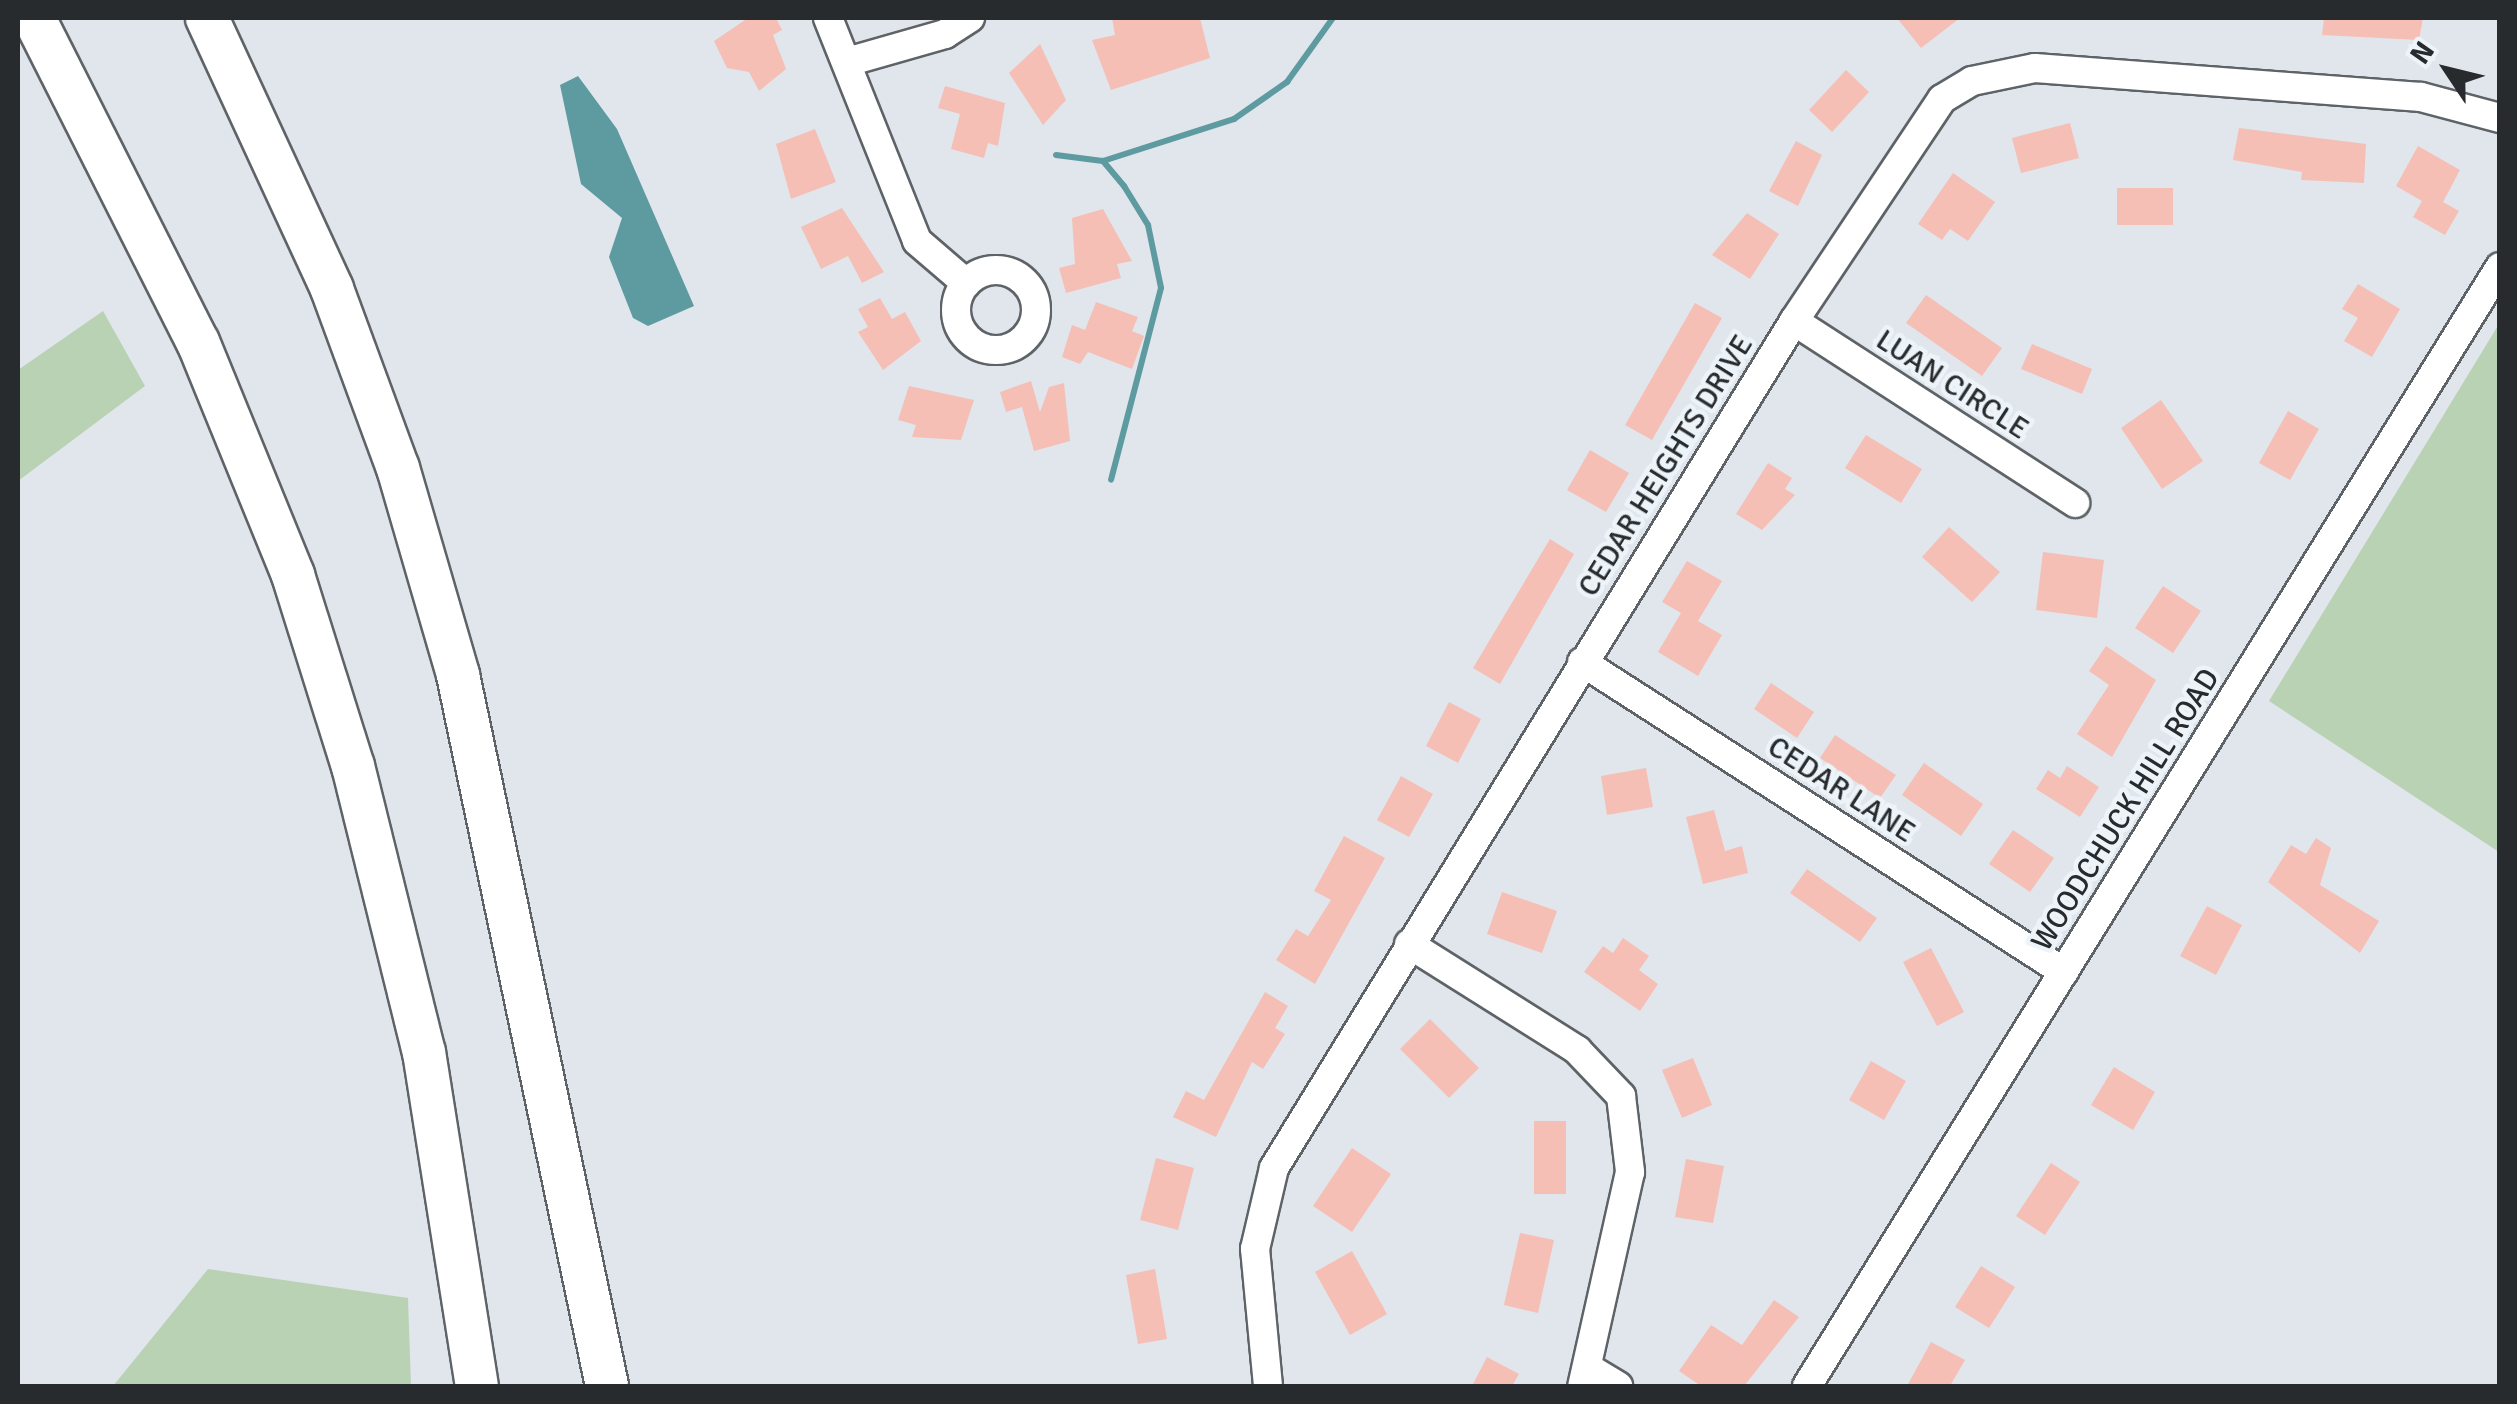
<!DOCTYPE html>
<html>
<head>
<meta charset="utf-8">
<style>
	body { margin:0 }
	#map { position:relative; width:2517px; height:1404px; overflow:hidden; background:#e0e6ec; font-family:Signika,sans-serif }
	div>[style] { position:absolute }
	.green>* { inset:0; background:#b9d2b4 }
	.water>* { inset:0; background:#5d9ba0 }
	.stream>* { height:6px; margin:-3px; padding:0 3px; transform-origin:3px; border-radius:3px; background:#5d9ba0 }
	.building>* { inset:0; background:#f5bfb6 }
	.roads { filter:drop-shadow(2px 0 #5e6367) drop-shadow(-2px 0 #5e6367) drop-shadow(0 2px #5e6367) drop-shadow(0 -2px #5e6367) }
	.minor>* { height:28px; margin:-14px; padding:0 14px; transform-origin:14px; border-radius:14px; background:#fff }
	.minor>.ring { margin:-14px; padding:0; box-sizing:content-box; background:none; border:28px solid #fff; border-radius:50% }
	.highway>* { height:42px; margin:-21px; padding:0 21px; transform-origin:21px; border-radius:21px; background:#fff }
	span { translate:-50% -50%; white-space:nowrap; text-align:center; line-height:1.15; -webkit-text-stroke:9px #edf4f9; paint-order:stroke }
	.street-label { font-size:30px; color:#282b2d }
	.frame { position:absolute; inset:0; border:20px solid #282b2d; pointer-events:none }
	.north { position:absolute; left:2397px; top:20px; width:100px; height:100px; -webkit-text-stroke:8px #edf4f9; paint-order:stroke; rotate:305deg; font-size:28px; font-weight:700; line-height:40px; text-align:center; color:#282b2d }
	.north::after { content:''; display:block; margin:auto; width:35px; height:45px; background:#282b2d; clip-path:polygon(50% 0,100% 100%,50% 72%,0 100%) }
</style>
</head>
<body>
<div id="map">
	<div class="green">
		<i style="clip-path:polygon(103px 311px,145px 386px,18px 481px,18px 370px)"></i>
		<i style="clip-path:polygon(2499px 324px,2499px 852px,2269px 701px)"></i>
		<i style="clip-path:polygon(208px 1269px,408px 1298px,411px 1386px,113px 1386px)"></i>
	</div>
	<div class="water">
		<i style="clip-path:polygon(578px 76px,617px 129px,694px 306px,648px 326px,633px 318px,609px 257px,622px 218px,581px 184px,560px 85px)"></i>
	</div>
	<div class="stream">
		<i style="left:1056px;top:155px;width:47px;rotate:7.3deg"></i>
		<i style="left:1103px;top:161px;width:33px;rotate:50deg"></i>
		<i style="left:1124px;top:186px;width:46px;rotate:58.4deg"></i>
		<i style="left:1148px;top:225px;width:64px;rotate:78.3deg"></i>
		<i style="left:1161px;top:288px;width:198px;rotate:104.6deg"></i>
		<i style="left:1103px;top:161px;width:138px;rotate:-17.8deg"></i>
		<i style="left:1234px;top:119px;width:65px;rotate:-34.9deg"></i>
		<i style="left:1287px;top:82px;width:79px;rotate:-54.3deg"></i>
	</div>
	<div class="building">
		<i style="clip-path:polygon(748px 18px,776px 18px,782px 30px,773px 35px,786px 69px,759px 91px,749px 72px,727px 68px,714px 41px)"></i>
		<i style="clip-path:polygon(1112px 18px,1200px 18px,1210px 58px,1111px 90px,1092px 40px,1115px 35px)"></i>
		<i style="clip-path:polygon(1897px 18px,1960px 18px,1921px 48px)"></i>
		<i style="clip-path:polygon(2324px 18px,2423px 18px,2419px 40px,2322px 35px)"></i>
		<i style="clip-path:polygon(1040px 44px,1066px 100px,1043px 125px,1009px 73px)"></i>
		<i style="clip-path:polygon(1846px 70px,1869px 92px,1832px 132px,1809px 110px)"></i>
		<i style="clip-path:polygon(945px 86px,1005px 103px,998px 146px,988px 143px,984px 158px,951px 149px,960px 114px,938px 108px)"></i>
		<i style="clip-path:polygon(2070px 123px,2079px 158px,2021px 173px,2012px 138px)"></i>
		<i style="clip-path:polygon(2239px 128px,2366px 144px,2364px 183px,2301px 180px,2302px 172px,2233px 160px)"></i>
		<i style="clip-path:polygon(815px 129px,836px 182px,791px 199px,776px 144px)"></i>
		<i style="clip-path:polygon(1796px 141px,1822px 155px,1798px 206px,1769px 191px)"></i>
		<i style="clip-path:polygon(2418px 146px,2460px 170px,2443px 202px,2459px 211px,2445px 235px,2413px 217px,2422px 201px,2396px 186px)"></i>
		<i style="clip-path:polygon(1953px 173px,1995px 202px,1968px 241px,1950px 229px,1942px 240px,1918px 224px)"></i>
		<i style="clip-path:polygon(2117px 188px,2173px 188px,2173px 225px,2117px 225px)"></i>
		<i style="clip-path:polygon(842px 208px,884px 272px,862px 283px,848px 256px,821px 269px,801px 227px)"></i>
		<i style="clip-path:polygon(1103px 209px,1132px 261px,1117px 264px,1121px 278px,1066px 293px,1059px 268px,1075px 264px,1072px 218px)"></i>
		<i style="clip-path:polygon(1747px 213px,1779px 234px,1750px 279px,1712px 255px)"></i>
		<i style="clip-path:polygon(2358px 284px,2400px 309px,2372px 357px,2344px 341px,2358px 318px,2342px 309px)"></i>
		<i style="clip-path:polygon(1926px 295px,2002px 348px,1982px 376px,1906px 323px)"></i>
		<i style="clip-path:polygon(880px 298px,892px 319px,905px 312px,921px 341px,883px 370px,858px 332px,868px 327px,858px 309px)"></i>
		<i style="clip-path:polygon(1096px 302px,1138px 317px,1132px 331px,1144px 336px,1132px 369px,1088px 352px,1080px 364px,1062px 357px,1072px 325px,1085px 330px)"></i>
		<i style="clip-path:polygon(1695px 303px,1722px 318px,1652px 440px,1625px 425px)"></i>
		<i style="clip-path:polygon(2032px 344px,2092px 369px,2082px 394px,2021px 369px)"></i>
		<i style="clip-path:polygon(1031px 381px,1040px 412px,1049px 387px,1064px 383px,1070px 441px,1034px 451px,1022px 407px,1006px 412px,1000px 392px)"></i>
		<i style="clip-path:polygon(909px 386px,974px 400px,961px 440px,912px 437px,916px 425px,898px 420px)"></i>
		<i style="clip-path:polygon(2161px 400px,2203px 461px,2162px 489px,2121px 428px)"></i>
		<i style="clip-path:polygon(2288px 411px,2319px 429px,2290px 480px,2259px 463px)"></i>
		<i style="clip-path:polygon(1866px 435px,1922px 469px,1901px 503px,1845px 468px)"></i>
		<i style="clip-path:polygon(1590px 450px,1629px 473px,1606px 512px,1567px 490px)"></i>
		<i style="clip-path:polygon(1768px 463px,1792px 478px,1785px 489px,1795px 495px,1762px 530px,1736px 514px)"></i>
		<i style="clip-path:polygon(1949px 527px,2000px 572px,1972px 602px,1922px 557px)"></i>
		<i style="clip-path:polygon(1550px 539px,1574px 554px,1500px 684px,1473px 668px)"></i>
		<i style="clip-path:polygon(2043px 552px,2104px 560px,2097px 618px,2036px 610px)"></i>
		<i style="clip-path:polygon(1687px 561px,1722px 581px,1698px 621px,1722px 635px,1698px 676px,1658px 652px,1681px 613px,1662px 602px)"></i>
		<i style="clip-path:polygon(2163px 586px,2201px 611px,2173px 653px,2135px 628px)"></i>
		<i style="clip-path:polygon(2106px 646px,2156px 680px,2112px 757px,2077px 734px,2109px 685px,2089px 671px)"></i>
		<i style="clip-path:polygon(1771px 683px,1814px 712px,1797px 738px,1754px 709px)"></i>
		<i style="clip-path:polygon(1449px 702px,1481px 719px,1458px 763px,1426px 746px)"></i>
		<i style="clip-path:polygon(1835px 735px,1896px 775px,1880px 798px,1820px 758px)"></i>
		<i style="clip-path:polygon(1924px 763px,1983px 804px,1961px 836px,1902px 795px)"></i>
		<i style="clip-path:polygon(2067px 766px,2099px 787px,2080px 817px,2036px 789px,2048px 770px,2060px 778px)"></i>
		<i style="clip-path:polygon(1646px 768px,1653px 807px,1607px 815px,1601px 776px)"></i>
		<i style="clip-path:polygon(1401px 776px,1433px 794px,1409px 837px,1377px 820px)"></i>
		<i style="clip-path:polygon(1714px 810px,1725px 851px,1742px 846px,1748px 873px,1703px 884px,1686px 817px)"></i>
		<i style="clip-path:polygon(2013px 830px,2054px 858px,2030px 892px,1989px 864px)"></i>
		<i style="clip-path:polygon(1344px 836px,1385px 858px,1315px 984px,1276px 960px,1296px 929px,1308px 936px,1331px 900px,1314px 891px)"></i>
		<i style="clip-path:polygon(2316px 838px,2331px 848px,2320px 885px,2379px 921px,2360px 953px,2268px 882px,2291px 845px,2306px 854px)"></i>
		<i style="clip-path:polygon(1807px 869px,1877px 918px,1860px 942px,1790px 893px)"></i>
		<i style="clip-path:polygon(1502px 892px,1557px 911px,1542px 953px,1487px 934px)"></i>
		<i style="clip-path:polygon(2207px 906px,2242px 925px,2216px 975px,2180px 956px)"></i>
		<i style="clip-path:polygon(1623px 938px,1649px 956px,1639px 970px,1658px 984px,1640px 1011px,1584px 972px,1603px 946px,1613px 953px)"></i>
		<i style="clip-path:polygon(1931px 948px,1964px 1012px,1937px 1026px,1903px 962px)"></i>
		<i style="clip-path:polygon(1265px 992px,1288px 1006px,1275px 1028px,1285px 1034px,1263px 1069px,1252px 1062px,1216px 1137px,1173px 1117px,1186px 1091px,1204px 1100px)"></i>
		<i style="clip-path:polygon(1430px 1019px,1479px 1068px,1449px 1098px,1400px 1049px)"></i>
		<i style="clip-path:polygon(1693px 1058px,1712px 1105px,1682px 1118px,1662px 1070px)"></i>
		<i style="clip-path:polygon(1871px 1061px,1906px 1081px,1884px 1120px,1849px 1100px)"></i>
		<i style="clip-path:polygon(2114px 1067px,2155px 1092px,2133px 1130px,2091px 1105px)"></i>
		<i style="clip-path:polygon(1534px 1121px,1566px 1121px,1566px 1194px,1534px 1194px)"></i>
		<i style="clip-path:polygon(1352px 1148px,1391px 1174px,1352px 1232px,1313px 1206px)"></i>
		<i style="clip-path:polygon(1156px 1158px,1194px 1168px,1178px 1230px,1140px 1220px)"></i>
		<i style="clip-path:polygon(1686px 1159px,1724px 1166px,1713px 1223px,1675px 1217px)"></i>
		<i style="clip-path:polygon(2051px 1163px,2080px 1182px,2045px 1235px,2016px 1216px)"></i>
		<i style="clip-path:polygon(1520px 1233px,1554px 1240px,1538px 1313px,1504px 1305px)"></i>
		<i style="clip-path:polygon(1352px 1251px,1387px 1314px,1350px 1335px,1315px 1272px)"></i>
		<i style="clip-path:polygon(1981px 1266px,2015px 1287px,1989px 1328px,1955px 1307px)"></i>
		<i style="clip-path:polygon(1155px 1269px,1167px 1339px,1138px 1344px,1126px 1275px)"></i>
		<i style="clip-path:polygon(1774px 1300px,1799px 1317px,1744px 1386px,1701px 1386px,1679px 1371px,1711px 1325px,1742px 1345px)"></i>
		<i style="clip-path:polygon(1931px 1342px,1965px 1360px,1950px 1386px,1907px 1386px)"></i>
		<i style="clip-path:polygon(1487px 1357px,1519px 1374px,1512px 1386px,1472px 1386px)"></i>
	</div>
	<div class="roads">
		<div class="minor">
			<i style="left:828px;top:18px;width:240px;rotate:68.2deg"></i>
			<i style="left:917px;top:241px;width:65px;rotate:40.6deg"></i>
			<i style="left:847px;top:62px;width:102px;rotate:-15.9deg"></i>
			<i style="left:945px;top:34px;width:30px;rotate:-33deg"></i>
			<i class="ring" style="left:956px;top:270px;width:52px;height:52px"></i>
			<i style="left:1794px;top:321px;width:335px;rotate:32.9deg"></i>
			<i style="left:1582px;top:662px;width:573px;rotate:32.75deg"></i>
			<i style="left:1409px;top:944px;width:199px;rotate:32.2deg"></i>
			<i style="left:1577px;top:1050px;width:64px;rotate:46.3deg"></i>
			<i style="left:1621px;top:1096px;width:77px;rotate:83.2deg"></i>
			<i style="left:1630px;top:1172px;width:219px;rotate:102.6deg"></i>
			<i style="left:1590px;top:1369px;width:33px;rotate:31deg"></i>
			<i style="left:1268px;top:1386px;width:138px;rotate:-95.4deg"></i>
			<i style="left:1255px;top:1249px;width:83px;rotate:-76.8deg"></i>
			<i style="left:1274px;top:1168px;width:994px;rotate:-58.45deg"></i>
			<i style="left:1794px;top:321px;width:267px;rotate:-56.3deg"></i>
			<i style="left:1942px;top:99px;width:35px;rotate:-31deg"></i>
			<i style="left:1972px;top:81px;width:64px;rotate:-11.7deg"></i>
			<i style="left:2035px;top:68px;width:387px;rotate:4.3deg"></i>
			<i style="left:2421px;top:97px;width:82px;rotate:14.9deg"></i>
			<i style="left:1807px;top:1386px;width:1316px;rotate:-58.23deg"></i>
		</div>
		<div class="highway">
			<i style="left:34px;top:18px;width:363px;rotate:63.2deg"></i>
			<i style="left:198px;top:342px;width:252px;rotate:67.8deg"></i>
			<i style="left:293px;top:575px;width:200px;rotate:72.6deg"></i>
			<i style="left:353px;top:766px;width:295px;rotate:76.1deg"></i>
			<i style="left:424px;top:1052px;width:338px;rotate:81deg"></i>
			<i style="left:207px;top:18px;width:298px;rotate:65.2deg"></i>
			<i style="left:332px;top:289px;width:191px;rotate:69.8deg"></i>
			<i style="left:398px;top:468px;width:216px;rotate:73.8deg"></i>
			<i style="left:458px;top:675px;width:726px;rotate:78.16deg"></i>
		</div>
	</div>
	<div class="street-label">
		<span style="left:1952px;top:385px;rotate:33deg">LUAN CIRCLE</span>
		<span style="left:1666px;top:466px;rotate:-58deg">CEDAR HEIGHTS DRIVE</span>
		<span style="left:1841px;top:790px;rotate:33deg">CEDAR LANE</span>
		<span style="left:2126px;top:810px;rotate:-58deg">WOODCHUCK HILL ROAD</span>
	</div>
	<div class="frame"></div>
	<div class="north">N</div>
</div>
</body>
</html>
